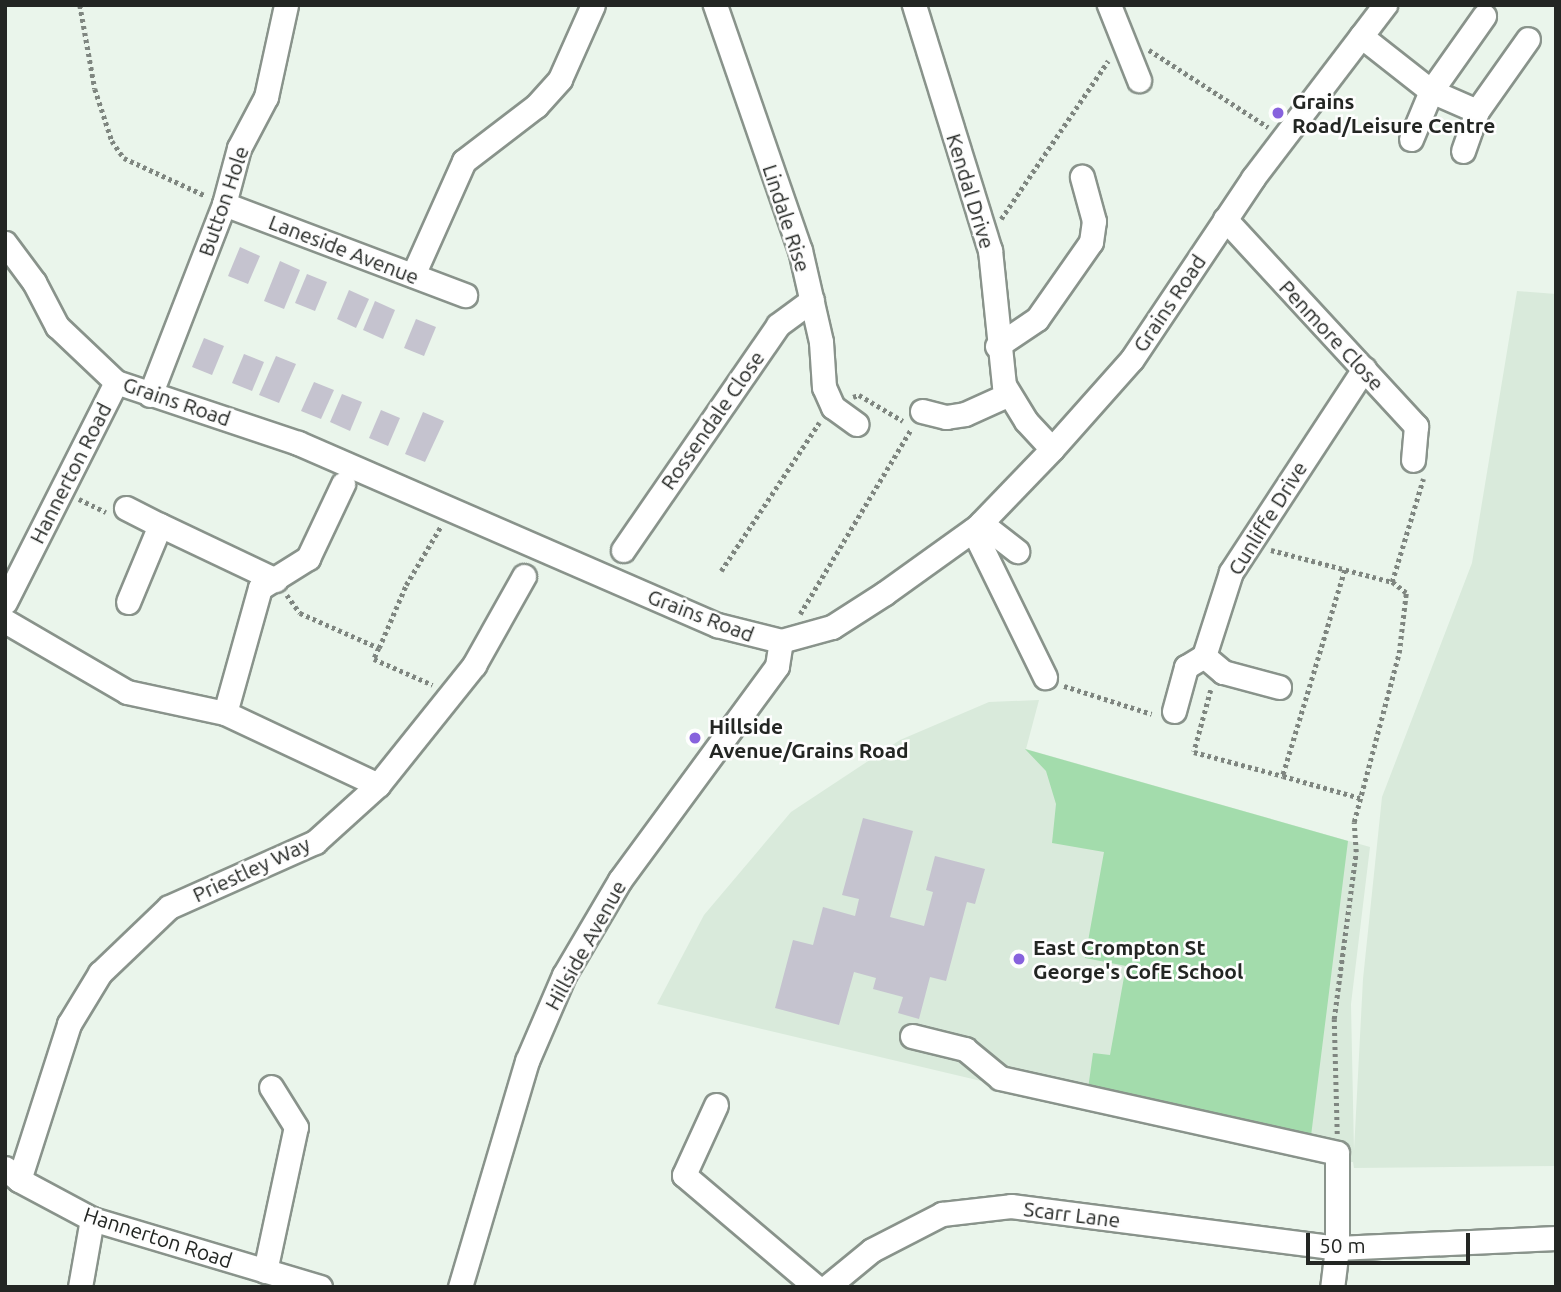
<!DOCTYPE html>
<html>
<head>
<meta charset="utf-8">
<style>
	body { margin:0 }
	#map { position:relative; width:1561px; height:1292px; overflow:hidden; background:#eaf5eb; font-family:Ubuntu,sans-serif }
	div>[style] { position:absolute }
	.built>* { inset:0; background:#d9eadb }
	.green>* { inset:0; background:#a3dcac }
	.building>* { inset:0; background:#c5c3cf }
	.path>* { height:4.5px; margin-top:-2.25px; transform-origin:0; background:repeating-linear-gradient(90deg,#7f8680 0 3.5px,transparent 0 7px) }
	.roads { filter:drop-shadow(2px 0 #89938b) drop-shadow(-2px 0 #89938b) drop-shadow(0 2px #89938b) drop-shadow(0 -2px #89938b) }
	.minor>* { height:23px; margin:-11.5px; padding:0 11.5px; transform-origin:11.5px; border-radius:11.5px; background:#fff }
	.dots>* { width:19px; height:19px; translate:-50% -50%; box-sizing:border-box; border:4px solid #fefefe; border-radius:50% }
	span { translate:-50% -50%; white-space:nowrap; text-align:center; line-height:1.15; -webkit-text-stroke:5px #fefefe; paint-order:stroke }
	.poi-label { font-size:21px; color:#232623; font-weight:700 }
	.left { translate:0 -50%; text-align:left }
	.street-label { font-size:21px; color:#232623 }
	.frame { position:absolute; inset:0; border:7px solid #232623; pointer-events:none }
	.scale { position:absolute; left:1306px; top:1233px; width:164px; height:32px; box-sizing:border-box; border:4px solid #232623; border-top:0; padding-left:9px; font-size:21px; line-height:24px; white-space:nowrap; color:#232623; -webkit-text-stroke:5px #fefefe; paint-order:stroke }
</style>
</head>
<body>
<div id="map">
	<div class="built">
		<i style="clip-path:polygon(1517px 291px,1556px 294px,1556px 1166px,1354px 1168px,1353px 1162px,1327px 1163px,657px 1004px,704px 915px,791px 812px,900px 740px,989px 702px,1039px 700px,1026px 749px,1370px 847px,1351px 1004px,1354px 1151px,1363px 979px,1382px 797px,1472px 563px)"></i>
	</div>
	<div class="green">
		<i style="clip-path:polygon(1025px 749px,1348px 841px,1311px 1136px,1088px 1089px,1093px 1053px,1110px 1055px,1126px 966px,1085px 958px,1104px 852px,1052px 843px,1056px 804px,1046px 771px)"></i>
	</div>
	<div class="building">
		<i style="clip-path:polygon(240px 247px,260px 256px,248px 284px,228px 276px)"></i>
		<i style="clip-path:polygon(280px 261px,300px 270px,284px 309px,264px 301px)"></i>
		<i style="clip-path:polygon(307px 274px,327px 282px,315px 311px,295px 303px)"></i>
		<i style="clip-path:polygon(349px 290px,369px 299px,356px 328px,337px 319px)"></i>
		<i style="clip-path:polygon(375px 301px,395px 310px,383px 339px,363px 330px)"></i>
		<i style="clip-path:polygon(416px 319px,436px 327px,424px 356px,404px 348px)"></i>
		<i style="clip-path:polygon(204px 338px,224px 346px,212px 375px,192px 367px)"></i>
		<i style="clip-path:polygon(244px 354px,264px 362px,252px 391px,232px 383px)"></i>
		<i style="clip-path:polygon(276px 356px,296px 364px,279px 403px,259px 395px)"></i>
		<i style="clip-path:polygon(314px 382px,334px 390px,321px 419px,301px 411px)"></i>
		<i style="clip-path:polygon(342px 394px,362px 402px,350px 431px,330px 422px)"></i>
		<i style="clip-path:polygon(381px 410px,400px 418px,388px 446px,369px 438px)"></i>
		<i style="clip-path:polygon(423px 412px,444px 421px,425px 462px,405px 454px)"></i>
		<i style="clip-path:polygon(863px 818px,913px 831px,890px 917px,924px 926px,933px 892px,926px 890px,935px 856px,985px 869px,975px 904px,967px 902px,946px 981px,930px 977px,919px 1019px,898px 1013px,903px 997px,873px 989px,876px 978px,854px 972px,839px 1025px,775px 1008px,793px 940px,813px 945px,823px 907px,855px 916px,859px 899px,842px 895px)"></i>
	</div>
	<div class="path">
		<i style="left:80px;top:5px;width:85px;rotate:79.9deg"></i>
		<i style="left:95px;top:89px;width:55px;rotate:71.9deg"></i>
		<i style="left:112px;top:141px;width:21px;rotate:55deg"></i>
		<i style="left:124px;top:158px;width:88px;rotate:24.8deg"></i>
		<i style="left:1149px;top:50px;width:142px;rotate:32.9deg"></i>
		<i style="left:1001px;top:219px;width:191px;rotate:-55.9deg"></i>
		<i style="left:853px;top:397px;width:6px;rotate:-18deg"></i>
		<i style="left:859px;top:395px;width:51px;rotate:30.6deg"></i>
		<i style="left:79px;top:499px;width:30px;rotate:26deg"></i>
		<i style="left:1271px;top:550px;width:125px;rotate:14.8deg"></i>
		<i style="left:1345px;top:570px;width:215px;rotate:106.8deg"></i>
		<i style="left:1283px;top:776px;width:80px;rotate:15.9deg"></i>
		<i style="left:721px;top:571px;width:178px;rotate:-56.5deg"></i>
		<i style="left:287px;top:595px;width:22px;rotate:54deg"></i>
		<i style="left:300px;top:613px;width:86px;rotate:23.9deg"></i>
		<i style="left:379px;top:648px;width:69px;rotate:-66.8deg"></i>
		<i style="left:406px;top:585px;width:69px;rotate:-59.3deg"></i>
		<i style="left:800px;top:614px;width:216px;rotate:-59deg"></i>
		<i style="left:379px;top:648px;width:12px;rotate:114deg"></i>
		<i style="left:374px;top:659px;width:64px;rotate:23.8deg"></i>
		<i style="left:1064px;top:686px;width:92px;rotate:17.7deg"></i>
		<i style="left:1211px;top:690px;width:64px;rotate:105.3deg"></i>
		<i style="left:1194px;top:752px;width:92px;rotate:15.1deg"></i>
		<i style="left:1337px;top:1134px;width:115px;rotate:-91.5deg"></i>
		<i style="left:1334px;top:1019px;width:168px;rotate:-82.5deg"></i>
		<i style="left:1356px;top:852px;width:30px;rotate:-94deg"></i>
		<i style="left:1354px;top:822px;width:175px;rotate:-75.1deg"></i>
		<i style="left:1399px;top:653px;width:60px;rotate:-83.3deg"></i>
		<i style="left:1406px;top:593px;width:18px;rotate:-142deg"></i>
		<i style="left:1392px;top:582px;width:108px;rotate:-73.2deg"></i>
	</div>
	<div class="roads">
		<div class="minor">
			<i style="left:715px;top:5px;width:259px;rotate:70.9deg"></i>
			<i style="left:800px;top:250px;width:94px;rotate:77.1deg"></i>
			<i style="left:821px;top:342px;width:45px;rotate:86.2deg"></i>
			<i style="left:824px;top:387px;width:22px;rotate:66deg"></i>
			<i style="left:833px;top:407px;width:29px;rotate:36deg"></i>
			<i style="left:914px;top:5px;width:257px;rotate:72.8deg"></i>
			<i style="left:990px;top:250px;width:136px;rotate:84.1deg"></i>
			<i style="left:1004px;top:385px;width:42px;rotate:58.6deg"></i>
			<i style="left:1026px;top:421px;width:38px;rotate:47deg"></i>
			<i style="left:1109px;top:5px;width:81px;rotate:68.2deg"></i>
			<i style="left:1361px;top:36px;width:89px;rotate:38.2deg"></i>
			<i style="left:1431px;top:91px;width:50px;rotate:23.5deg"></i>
			<i style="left:1411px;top:139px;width:52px;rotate:-67.4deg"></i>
			<i style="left:1431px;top:91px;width:92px;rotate:-54.8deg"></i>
			<i style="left:1463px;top:151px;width:42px;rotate:-70.7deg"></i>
			<i style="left:1477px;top:111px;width:88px;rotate:-54.7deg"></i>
			<i style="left:224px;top:204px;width:258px;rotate:20.7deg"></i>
			<i style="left:1225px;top:219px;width:282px;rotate:47.3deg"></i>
			<i style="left:1416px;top:426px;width:34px;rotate:95deg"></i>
			<i style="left:5px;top:243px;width:49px;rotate:53.4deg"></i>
			<i style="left:34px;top:282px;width:50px;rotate:62.4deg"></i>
			<i style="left:57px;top:326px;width:81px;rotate:43.5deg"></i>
			<i style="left:116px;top:382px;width:192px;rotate:18.5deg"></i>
			<i style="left:298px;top:443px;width:457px;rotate:23.5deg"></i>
			<i style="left:717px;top:625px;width:66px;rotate:14deg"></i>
			<i style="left:781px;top:641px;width:53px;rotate:-15.4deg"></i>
			<i style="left:832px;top:627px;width:63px;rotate:-32.7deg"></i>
			<i style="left:885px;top:593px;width:113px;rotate:-35.7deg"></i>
			<i style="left:977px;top:527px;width:108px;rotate:-46.1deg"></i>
			<i style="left:1052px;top:449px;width:120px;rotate:-48.4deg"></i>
			<i style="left:1132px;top:359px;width:218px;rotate:-56.2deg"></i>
			<i style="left:1253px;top:178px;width:218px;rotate:-52.7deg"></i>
			<i style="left:413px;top:275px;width:125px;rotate:-65.9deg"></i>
			<i style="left:464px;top:161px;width:91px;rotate:-37.4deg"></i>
			<i style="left:536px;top:106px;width:36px;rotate:-48deg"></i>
			<i style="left:560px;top:79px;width:81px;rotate:-66deg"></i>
			<i style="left:997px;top:346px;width:48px;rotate:-34deg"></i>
			<i style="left:1037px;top:319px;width:94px;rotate:-55deg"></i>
			<i style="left:1091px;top:242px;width:21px;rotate:-82deg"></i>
			<i style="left:1094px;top:221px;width:46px;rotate:-105.3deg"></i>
			<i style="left:150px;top:395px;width:205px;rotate:-68.8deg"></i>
			<i style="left:224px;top:204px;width:58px;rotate:-75deg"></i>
			<i style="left:239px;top:148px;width:58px;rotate:-62.1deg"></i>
			<i style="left:266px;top:97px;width:94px;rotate:-77.7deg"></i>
			<i style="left:922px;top:411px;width:25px;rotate:14deg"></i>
			<i style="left:946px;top:417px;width:19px;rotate:-9deg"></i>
			<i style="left:965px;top:414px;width:48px;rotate:-24.4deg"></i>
			<i style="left:126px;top:508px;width:38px;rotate:27deg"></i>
			<i style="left:981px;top:523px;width:46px;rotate:37.9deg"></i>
			<i style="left:973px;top:530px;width:164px;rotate:63.9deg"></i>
			<i style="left:623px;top:550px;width:273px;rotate:-55.4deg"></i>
			<i style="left:778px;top:325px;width:42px;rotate:-36.3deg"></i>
			<i style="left:5px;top:602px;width:246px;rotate:-63.2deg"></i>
			<i style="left:128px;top:602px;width:83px;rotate:-67.4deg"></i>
			<i style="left:160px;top:525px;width:128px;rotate:25.4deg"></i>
			<i style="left:5px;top:621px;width:141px;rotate:30.2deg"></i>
			<i style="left:127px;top:692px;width:100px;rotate:12.1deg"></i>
			<i style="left:225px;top:713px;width:169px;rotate:25.2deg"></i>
			<i style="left:1204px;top:656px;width:25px;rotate:40deg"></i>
			<i style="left:1223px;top:672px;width:58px;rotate:15deg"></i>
			<i style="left:1174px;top:711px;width:46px;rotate:-74.7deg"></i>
			<i style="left:1186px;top:667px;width:21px;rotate:-31deg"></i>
			<i style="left:1204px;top:656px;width:88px;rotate:-72.2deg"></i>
			<i style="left:1231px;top:572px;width:243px;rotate:-56.8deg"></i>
			<i style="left:225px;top:713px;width:130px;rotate:-74.4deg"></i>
			<i style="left:260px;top:588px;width:57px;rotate:-32deg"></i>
			<i style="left:308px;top:558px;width:82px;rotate:-64.7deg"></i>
			<i style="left:912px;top:1036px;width:55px;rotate:13.8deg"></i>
			<i style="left:965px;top:1049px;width:45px;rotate:39.6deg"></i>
			<i style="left:1000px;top:1078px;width:345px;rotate:12.5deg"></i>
			<i style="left:1337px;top:1153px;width:95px;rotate:90deg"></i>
			<i style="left:1337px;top:1248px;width:39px;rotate:97deg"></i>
			<i style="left:716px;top:1105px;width:77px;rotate:114.6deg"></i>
			<i style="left:684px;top:1175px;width:173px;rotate:40.3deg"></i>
			<i style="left:5px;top:1168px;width:18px;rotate:41deg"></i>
			<i style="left:19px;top:1180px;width:83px;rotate:28.1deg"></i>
			<i style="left:92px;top:1219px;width:238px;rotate:16.6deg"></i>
			<i style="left:19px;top:1180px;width:164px;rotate:-72.2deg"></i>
			<i style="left:69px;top:1024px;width:60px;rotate:-58.7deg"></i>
			<i style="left:100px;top:973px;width:95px;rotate:-43.7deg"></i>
			<i style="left:169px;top:907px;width:160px;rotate:-24deg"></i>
			<i style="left:315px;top:842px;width:85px;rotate:-42.1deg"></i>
			<i style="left:378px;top:785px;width:154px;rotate:-51.3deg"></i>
			<i style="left:474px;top:665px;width:102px;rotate:-60.7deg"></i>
			<i style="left:265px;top:1271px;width:147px;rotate:-77.9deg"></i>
			<i style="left:296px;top:1127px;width:47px;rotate:-122deg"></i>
			<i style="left:80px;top:1287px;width:69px;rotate:-80deg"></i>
			<i style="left:460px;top:1287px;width:236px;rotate:-73.5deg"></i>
			<i style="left:527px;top:1061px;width:94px;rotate:-66.7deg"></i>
			<i style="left:564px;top:975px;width:110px;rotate:-59.5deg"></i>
			<i style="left:620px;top:880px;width:265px;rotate:-53.7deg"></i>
			<i style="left:777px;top:666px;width:25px;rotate:-81deg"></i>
			<i style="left:827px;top:1287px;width:58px;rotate:-39.4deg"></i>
			<i style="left:872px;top:1250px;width:79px;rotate:-27.2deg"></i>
			<i style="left:942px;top:1214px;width:69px;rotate:-6.6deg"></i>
			<i style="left:1011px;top:1206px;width:329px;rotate:7.3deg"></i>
			<i style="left:1337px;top:1248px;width:219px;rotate:-2.6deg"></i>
		</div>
	</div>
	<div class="dots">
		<i style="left:1278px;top:113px;background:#8762dd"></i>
		<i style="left:695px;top:738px;background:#8762dd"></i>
		<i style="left:1019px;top:959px;background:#8762dd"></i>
	</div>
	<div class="poi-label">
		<span class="left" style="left:1292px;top:113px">Grains<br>Road/Leisure Centre</span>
		<span class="left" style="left:709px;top:738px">Hillside<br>Avenue/Grains Road</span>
		<span class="left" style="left:1033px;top:959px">East Crompton St<br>George's CofE School</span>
	</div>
	<div class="street-label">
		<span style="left:971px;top:191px;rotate:73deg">Kendal Drive</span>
		<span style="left:223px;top:201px;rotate:-71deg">Button Hole</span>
		<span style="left:787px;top:218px;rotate:72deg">Lindale Rise</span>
		<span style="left:344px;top:249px;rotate:21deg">Laneside Avenue</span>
		<span style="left:1169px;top:303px;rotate:-56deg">Grains Road</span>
		<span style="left:1332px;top:335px;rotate:47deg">Penmore Close</span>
		<span style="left:177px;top:401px;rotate:19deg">Grains Road</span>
		<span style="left:712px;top:420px;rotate:-55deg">Rossendale Close</span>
		<span style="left:70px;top:473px;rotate:-63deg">Hannerton Road</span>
		<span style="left:1267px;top:518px;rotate:-58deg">Cunliffe Drive</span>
		<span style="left:701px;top:615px;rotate:21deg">Grains Road</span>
		<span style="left:251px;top:869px;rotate:-25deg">Priestley Way</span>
		<span style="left:585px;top:945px;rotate:-61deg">Hillside Avenue</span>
		<span style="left:1072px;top:1214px;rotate:7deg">Scarr Lane</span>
		<span style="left:158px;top:1237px;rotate:18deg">Hannerton Road</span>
	</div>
	<div class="frame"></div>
	<div class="scale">50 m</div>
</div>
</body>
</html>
